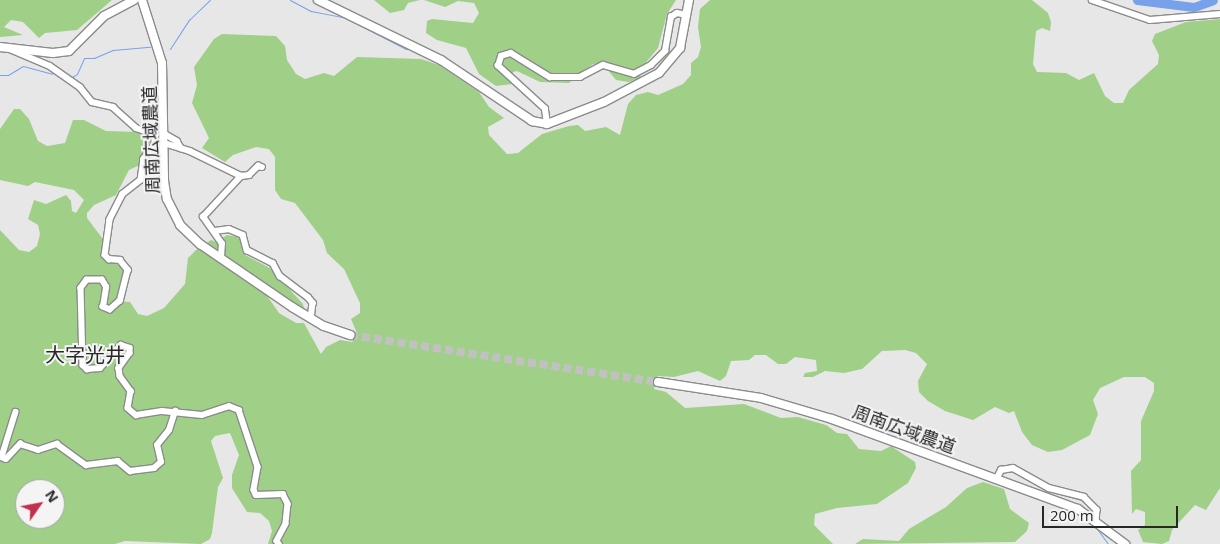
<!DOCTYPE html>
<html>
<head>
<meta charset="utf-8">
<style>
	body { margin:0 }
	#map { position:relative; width:1220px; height:544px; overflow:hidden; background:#e7e7e8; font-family:"Open Sans","Noto Sans JP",sans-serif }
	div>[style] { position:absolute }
	.green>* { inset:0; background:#a0cf88 }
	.stream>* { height:1px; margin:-0.5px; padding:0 0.5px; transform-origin:0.5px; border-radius:0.5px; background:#77a1eb }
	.river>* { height:9px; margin:-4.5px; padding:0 4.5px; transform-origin:4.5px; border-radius:4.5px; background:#77a1eb }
	.secondary-tunnel>* { height:8px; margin-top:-4px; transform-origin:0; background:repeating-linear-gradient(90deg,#c1c1c1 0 8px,transparent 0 12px) }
	.roads { filter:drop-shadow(1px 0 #8b8b8c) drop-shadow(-1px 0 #8b8b8c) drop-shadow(0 1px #8b8b8c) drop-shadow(0 -1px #8b8b8c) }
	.street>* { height:5.5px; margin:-2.75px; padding:0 2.75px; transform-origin:2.75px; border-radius:2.75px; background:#fff }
	.secondary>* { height:8px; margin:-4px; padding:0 4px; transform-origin:4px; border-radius:4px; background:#fff }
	span { translate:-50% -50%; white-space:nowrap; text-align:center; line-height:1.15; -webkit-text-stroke:4px #f4f4f5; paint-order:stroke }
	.street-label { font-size:18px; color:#272727 }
	.quarter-label { font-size:20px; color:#272727 }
	.north { position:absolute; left:15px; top:479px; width:50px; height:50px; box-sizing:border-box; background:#f4f4f5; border:1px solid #a2a2a3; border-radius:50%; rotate:57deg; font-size:14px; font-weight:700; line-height:20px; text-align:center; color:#272727 }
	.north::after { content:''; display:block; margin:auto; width:18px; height:22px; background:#c1314e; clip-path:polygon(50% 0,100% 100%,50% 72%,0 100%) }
	.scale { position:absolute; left:1042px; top:506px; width:136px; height:22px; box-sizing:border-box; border:2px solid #272727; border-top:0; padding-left:6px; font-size:15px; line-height:18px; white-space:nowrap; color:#272727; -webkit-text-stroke:4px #f4f4f5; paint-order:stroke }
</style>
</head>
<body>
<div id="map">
	<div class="green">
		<i style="clip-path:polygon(0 0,112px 0,77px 30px,45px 33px,39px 38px,23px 22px,11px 20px,4px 27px,23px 35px,0 37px)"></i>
		<i style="clip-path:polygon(374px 0,420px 0,408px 3px,404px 10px,390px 13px)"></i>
		<i style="clip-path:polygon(424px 0,676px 0,667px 14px,658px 48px,643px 66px,640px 78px,629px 82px,616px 80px,607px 69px,593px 64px,569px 83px,540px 82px,517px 71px,513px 72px,513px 84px,496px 86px,479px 74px,466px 48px,437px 40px,426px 33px,427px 21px,432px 19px,473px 23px,479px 13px,474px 3px,458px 1px,445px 7px)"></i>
		<i style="clip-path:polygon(evenodd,710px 0,1032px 0,1048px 13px,1051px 22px,1050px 31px,1042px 28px,1036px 31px,1033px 64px,1037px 72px,1066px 73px,1079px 80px,1094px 73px,1105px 96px,1114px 103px,1123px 103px,1129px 90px,1158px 64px,1159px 55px,1152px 41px,1155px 34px,1186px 22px,1220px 19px,1220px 488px,1206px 510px,1195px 505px,1172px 530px,1169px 541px,1162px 544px,1143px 542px,1138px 530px,1145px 525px,1145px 512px,1136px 509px,1132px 514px,1131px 471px,1141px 460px,1141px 421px,1154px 391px,1154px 383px,1145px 377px,1124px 377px,1100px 388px,1093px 400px,1098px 414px,1090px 435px,1062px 450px,1048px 452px,1032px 445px,1022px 432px,1014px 411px,1009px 413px,995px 407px,973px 420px,945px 411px,928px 401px,919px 392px,918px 381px,927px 364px,916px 353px,905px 350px,882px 351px,862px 369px,844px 373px,825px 371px,813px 377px,803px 377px,805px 373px,817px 371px,816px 360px,795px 357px,786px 364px,778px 364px,766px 355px,755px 355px,749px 360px,731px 361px,726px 376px,720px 381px,698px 371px,674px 377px,658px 376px,654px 389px,666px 392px,685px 408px,744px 404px,781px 418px,798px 417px,826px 425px,837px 433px,847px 434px,859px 449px,881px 451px,891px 446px,915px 462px,916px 468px,908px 483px,877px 504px,837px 508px,815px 514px,814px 525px,833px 544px,268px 544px,272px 531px,269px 521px,260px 513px,247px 512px,232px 488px,232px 475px,239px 455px,230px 433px,215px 436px,211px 441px,223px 478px,218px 487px,212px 533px,210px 539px,201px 544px,125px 541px,115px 544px,0 544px,0 230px,19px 250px,29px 252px,37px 246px,40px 234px,38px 225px,28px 219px,34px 200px,46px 204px,66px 195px,71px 201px,72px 211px,76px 213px,84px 200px,74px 190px,35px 182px,28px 186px,0 180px,0 129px,14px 109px,20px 109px,29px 119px,38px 141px,47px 146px,65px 143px,73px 120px,84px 120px,106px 131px,138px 132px,153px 138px,153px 146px,142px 164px,129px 170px,116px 195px,94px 205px,87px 213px,87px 218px,108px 246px,107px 260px,124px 267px,126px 275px,118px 301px,130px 302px,138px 314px,147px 316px,164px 308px,185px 284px,188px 258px,196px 250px,211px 240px,216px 242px,227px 235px,238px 237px,243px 242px,245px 255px,270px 268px,303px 304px,304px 309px,273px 289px,268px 297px,279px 313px,296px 323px,304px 323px,321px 354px,326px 347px,340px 340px,352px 342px,357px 333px,351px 319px,360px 313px,360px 303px,344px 269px,327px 253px,323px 240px,295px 203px,281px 199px,275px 190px,275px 157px,269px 149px,256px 147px,233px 155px,225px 162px,202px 148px,209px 138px,192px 103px,197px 85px,194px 67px,214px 39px,222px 34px,276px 36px,285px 46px,287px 60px,296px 74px,305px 79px,324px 73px,334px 76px,357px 57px,421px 59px,439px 65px,479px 92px,489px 107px,504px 118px,488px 127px,489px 135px,507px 154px,518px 153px,542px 134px,569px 126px,578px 125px,585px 131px,606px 127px,620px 135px,628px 104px,636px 95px,648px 92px,658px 95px,683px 84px,691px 75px,691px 63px,698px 57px,701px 47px,698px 27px,700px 9px,710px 0,25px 489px,55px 489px,55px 519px,25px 519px,25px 489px)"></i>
		<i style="clip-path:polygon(983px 482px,1004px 489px,1010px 509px,1029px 523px,1027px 531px,1015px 542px,855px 544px,863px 539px,899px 541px,909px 529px,946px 507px,967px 488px)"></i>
	</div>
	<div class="stream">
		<i style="left:290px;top:0;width:24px;rotate:28deg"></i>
		<i style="left:311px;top:11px;width:36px;rotate:11deg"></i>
		<i style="left:346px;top:18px;width:68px;rotate:27.3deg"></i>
		<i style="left:170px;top:49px;width:35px;rotate:-57deg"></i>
		<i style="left:189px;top:20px;width:29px;rotate:-44deg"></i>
		<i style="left:0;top:75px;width:8px"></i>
		<i style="left:8px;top:75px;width:17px;rotate:-31deg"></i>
		<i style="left:23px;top:66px;width:30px;rotate:15deg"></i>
		<i style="left:72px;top:77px;width:6px;rotate:-31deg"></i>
		<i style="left:77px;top:74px;width:17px;rotate:-66deg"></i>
		<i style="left:84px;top:58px;width:10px"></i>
		<i style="left:94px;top:58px;width:21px;rotate:-23deg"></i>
		<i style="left:113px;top:50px;width:37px;rotate:-5deg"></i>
		<i style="left:1050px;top:491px;width:35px;rotate:16deg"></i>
		<i style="left:1090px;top:507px;width:9px;rotate:63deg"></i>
		<i style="left:1095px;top:526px;width:22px;rotate:54deg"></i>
	</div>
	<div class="river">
		<i style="left:1137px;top:0;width:57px;rotate:7deg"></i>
		<i style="left:1194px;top:7px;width:20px;rotate:-20deg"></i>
	</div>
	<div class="secondary-tunnel">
		<i style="left:350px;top:335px;width:312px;rotate:8.7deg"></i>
	</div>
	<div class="roads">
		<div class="street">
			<i style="left:1092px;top:0;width:61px;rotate:19deg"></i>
			<i style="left:1150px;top:20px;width:70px;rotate:-4.9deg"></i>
			<i style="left:10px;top:49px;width:43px;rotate:23deg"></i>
			<i style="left:50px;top:66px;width:37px;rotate:35deg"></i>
			<i style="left:80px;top:87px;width:19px;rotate:51deg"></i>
			<i style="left:92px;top:102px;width:22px;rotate:13deg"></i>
			<i style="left:113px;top:107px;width:31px;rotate:42deg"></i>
			<i style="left:136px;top:128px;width:21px;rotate:19deg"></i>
			<i style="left:547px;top:124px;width:15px;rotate:-98deg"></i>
			<i style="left:545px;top:109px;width:64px;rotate:-137.5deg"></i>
			<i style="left:498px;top:66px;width:10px;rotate:-73deg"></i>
			<i style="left:501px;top:56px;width:10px;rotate:-17deg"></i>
			<i style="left:511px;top:53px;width:46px;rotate:31.6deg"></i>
			<i style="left:550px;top:77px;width:30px"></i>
			<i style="left:580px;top:77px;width:26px;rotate:-28deg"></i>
			<i style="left:603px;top:65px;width:32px;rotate:16deg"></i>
			<i style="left:634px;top:74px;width:19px;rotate:-28deg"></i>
			<i style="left:651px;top:65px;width:20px;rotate:-45deg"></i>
			<i style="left:665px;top:51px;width:35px;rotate:-80deg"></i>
			<i style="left:671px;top:17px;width:7px;rotate:-34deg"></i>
			<i style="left:677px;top:13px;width:10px;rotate:11deg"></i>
			<i style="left:163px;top:133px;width:16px;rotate:30deg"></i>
			<i style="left:177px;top:141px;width:8px;rotate:60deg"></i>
			<i style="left:155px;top:134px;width:11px;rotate:90deg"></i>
			<i style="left:155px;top:145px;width:18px;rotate:128deg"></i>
			<i style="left:144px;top:159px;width:21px;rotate:98deg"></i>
			<i style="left:141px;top:180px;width:23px;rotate:142deg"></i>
			<i style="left:123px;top:194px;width:29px;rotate:117deg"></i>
			<i style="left:110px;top:220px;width:35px;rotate:98deg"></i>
			<i style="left:105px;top:255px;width:6px;rotate:45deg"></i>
			<i style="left:109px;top:259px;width:11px;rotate:5deg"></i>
			<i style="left:120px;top:260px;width:13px;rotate:51deg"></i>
			<i style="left:128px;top:270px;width:32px;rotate:104deg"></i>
			<i style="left:120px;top:301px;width:13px;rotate:138deg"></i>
			<i style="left:110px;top:310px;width:8px;rotate:-157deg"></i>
			<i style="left:103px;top:307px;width:20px;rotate:-81deg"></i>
			<i style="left:106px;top:287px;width:8px;rotate:-120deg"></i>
			<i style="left:102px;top:280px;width:15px;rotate:180deg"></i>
			<i style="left:87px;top:280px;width:10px;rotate:127deg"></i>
			<i style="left:81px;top:288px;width:77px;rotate:88.5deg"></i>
			<i style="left:83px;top:365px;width:6px;rotate:45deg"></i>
			<i style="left:87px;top:369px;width:13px;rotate:-4deg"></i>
			<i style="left:100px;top:368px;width:31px;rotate:-48deg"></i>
			<i style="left:121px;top:345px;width:9px;rotate:18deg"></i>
			<i style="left:130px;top:348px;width:5px;rotate:90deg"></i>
			<i style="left:130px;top:353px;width:19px;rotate:126deg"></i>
			<i style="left:119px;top:368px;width:8px;rotate:83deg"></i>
			<i style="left:120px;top:376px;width:19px;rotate:54deg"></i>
			<i style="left:131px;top:391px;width:17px;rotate:100deg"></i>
			<i style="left:128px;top:408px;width:11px;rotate:41deg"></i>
			<i style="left:136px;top:415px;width:26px;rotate:-9deg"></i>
			<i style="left:162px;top:411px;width:40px;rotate:5.7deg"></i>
			<i style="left:202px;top:415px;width:28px;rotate:-18deg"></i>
			<i style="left:229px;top:406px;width:11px;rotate:22deg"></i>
			<i style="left:239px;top:410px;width:60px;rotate:71.6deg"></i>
			<i style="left:258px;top:467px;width:23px;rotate:100deg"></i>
			<i style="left:254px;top:490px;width:5px;rotate:68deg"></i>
			<i style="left:256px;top:495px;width:27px;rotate:-2deg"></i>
			<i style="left:283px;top:494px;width:11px;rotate:63deg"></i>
			<i style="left:288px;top:504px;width:20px;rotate:96deg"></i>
			<i style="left:286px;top:524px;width:19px;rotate:118deg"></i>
			<i style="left:277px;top:541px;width:4px;rotate:56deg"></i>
			<i style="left:167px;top:144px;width:24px;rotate:17deg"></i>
			<i style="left:190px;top:151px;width:57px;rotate:26.1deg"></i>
			<i style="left:241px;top:176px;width:8px;rotate:-7deg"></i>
			<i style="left:249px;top:175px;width:13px;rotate:-45deg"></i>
			<i style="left:258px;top:166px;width:4px;rotate:14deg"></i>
			<i style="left:215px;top:231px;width:14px;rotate:-8deg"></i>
			<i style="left:229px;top:229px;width:15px;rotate:23deg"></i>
			<i style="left:243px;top:235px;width:16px;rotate:75deg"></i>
			<i style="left:247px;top:250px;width:29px;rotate:27deg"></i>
			<i style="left:273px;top:263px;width:15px;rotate:62deg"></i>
			<i style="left:280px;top:276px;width:35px;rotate:37deg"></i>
			<i style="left:308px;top:297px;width:8px;rotate:50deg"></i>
			<i style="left:313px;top:303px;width:16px;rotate:97deg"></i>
			<i style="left:221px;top:257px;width:13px;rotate:-86deg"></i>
			<i style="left:222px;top:244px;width:33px;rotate:-125deg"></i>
			<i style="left:203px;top:217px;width:56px;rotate:-47.2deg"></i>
			<i style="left:16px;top:412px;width:47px;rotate:107.3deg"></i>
			<i style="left:2px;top:457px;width:4px;rotate:27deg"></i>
			<i style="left:6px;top:459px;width:21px;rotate:-47deg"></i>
			<i style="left:20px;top:444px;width:19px;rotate:18deg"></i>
			<i style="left:38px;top:450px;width:20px;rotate:-18deg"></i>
			<i style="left:57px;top:444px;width:36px;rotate:36deg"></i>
			<i style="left:86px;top:465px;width:32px;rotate:-7deg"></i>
			<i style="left:118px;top:461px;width:16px;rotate:40deg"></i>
			<i style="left:130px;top:471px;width:24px;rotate:-7deg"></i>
			<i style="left:154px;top:468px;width:9px;rotate:-41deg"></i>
			<i style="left:161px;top:462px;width:17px;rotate:-103deg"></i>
			<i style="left:157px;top:445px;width:19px;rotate:-51deg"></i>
			<i style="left:169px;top:430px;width:20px;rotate:-72deg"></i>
			<i style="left:997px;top:478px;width:9px;rotate:-63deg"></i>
			<i style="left:1001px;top:470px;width:12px;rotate:-9deg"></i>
			<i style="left:1013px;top:468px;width:41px;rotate:29.1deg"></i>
			<i style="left:1049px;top:488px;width:36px;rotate:14deg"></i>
			<i style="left:1084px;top:497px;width:18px;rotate:45deg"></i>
			<i style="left:1097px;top:510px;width:12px;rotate:95deg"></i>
		</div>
		<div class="secondary">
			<i style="left:142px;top:0;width:66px;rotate:72.4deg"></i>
			<i style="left:162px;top:63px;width:118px;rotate:89deg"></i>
			<i style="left:164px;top:181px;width:18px;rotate:81deg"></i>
			<i style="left:167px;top:199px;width:29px;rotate:63deg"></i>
			<i style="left:180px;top:225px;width:28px;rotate:44deg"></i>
			<i style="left:200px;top:244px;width:112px;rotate:34.4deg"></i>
			<i style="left:292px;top:307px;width:37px;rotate:31deg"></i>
			<i style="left:324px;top:326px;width:28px;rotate:19deg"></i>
			<i style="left:318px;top:0;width:137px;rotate:26deg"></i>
			<i style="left:441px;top:60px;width:110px;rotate:33.8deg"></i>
			<i style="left:532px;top:121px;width:15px;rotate:11deg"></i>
			<i style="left:547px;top:124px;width:61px;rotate:-21.1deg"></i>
			<i style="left:604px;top:102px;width:62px;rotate:-27.8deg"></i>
			<i style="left:659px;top:73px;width:33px;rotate:-50deg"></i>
			<i style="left:680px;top:48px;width:49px;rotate:-79.4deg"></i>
			<i style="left:0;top:47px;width:53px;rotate:6.5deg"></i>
			<i style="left:53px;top:53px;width:16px;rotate:-7deg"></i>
			<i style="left:69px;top:51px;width:49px;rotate:-45deg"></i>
			<i style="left:104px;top:16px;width:34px;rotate:-28deg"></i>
			<i style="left:658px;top:382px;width:104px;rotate:8.8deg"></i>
			<i style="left:761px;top:398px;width:74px;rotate:16.5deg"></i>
			<i style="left:832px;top:419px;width:262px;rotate:20.1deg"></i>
			<i style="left:1078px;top:509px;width:59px;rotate:36.7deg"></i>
		</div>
	</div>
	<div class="street-label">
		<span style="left:151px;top:140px;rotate:-92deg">周南広域農道</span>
		<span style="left:904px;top:429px;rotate:20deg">周南広域農道</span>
	</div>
	<div class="quarter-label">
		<span style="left:85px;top:354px">大字光井</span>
	</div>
	<div class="north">N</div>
	<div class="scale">200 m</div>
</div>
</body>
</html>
